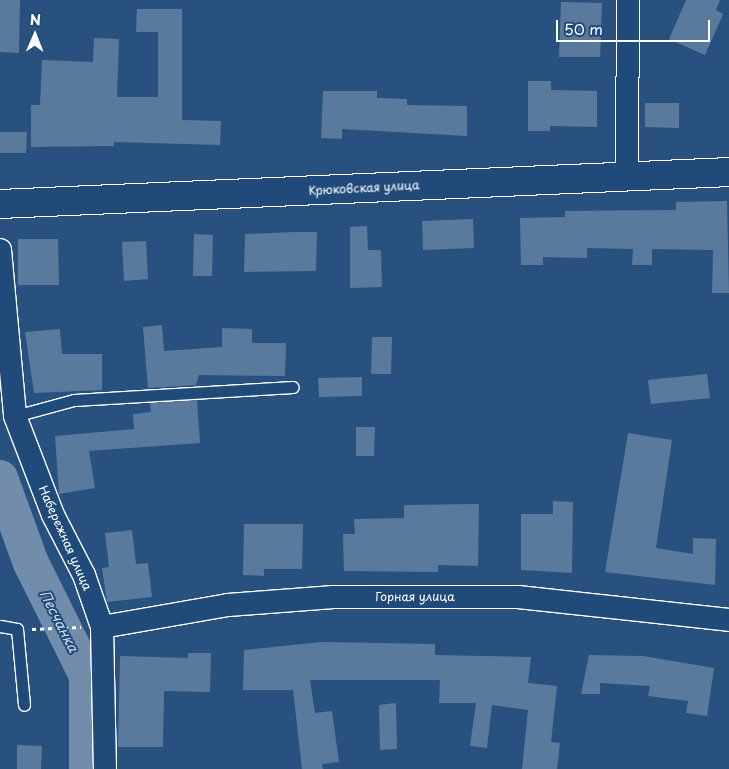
<!DOCTYPE html>
<html>
<head>
<meta charset="utf-8">
<style>
	body { margin:0 }
	#map { position:relative; width:729px; height:769px; overflow:hidden; background:#28517f; font-family:"Playpen Sans",sans-serif }
	div>[style] { position:absolute }
	.river>* { height:36px; margin:-18px; padding:0 18px; transform-origin:18px; border-radius:18px; background:#718dab }
	.building>* { inset:0; background:#5a7a9d }
	.path>* { height:3px; margin-top:-1.5px; transform-origin:0; background:repeating-linear-gradient(90deg,#fff 0 4px,transparent 0 8px) }
	.roads { filter:drop-shadow(1px 0 #fff) drop-shadow(-1px 0 #fff) drop-shadow(0 1px #fff) drop-shadow(0 -1px #fff) }
	.service>* { height:11px; margin:-5.5px; padding:0 5.5px; transform-origin:5.5px; border-radius:5.5px; background:#1f4a7a }
	.minor>* { height:22px; margin:-11px; padding:0 11px; transform-origin:11px; border-radius:11px; background:#1f4a7a }
	.tertiary>* { height:28px; margin:-14px; padding:0 14px; transform-origin:14px; border-radius:14px; background:#1f4a7a }
	span { translate:-50% -50%; white-space:nowrap; text-align:center; line-height:1.15; -webkit-text-stroke:4px #1f4a7a; paint-order:stroke }
	.street-label { font-size:12px; color:#fff }
	.water-label { font-size:14px; color:#d4dde6; font-style:italic }
	.north { position:absolute; left:10px; top:10px; width:50px; height:50px; -webkit-text-stroke:4px #1f4a7a; paint-order:stroke; rotate:1deg; font-size:14px; font-weight:700; line-height:20px; text-align:center; color:#fff }
	.north::after { content:''; display:block; margin:auto; width:18px; height:22px; background:#fff; clip-path:polygon(50% 0,100% 100%,50% 72%,0 100%) }
	.scale { position:absolute; left:556px; top:20px; width:154px; height:22px; box-sizing:border-box; border:2px solid #fff; border-top:0; padding-left:6px; font-size:15px; line-height:18px; white-space:nowrap; color:#fff; -webkit-text-stroke:4px #1f4a7a; paint-order:stroke }
</style>
</head>
<body>
<div id="map">
	<div class="river">
		<i style="left:0;top:478px;width:90px;rotate:70deg"></i>
		<i style="left:31px;top:563px;width:126px;rotate:63.6deg"></i>
		<i style="left:87px;top:676px;width:93px;rotate:90deg"></i>
	</div>
	<div class="building">
		<i style="clip-path:polygon(0 0,20px 0,19px 53px,0 52px)"></i>
		<i style="clip-path:polygon(686px 0,720px 0,716px 10px,723px 14px,705px 55px,669px 39px)"></i>
		<i style="clip-path:polygon(561px 2px,602px 3px,600px 57px,559px 57px)"></i>
		<i style="clip-path:polygon(137px 9px,182px 9px,182px 120px,221px 121px,220px 145px,114px 142px,114px 146px,31px 147px,31px 105px,40px 105px,42px 60px,93px 62px,94px 38px,119px 39px,117px 97px,158px 97px,158px 32px,136px 32px)"></i>
		<i style="clip-path:polygon(528px 81px,551px 81px,551px 90px,597px 91px,597px 127px,550px 126px,550px 131px,528px 131px)"></i>
		<i style="clip-path:polygon(323px 91px,377px 91px,377px 98px,407px 99px,407px 105px,467px 106px,467px 136px,342px 129px,342px 139px,321px 138px)"></i>
		<i style="clip-path:polygon(645px 103px,679px 103px,679px 128px,645px 127px)"></i>
		<i style="clip-path:polygon(0 132px,27px 132px,26px 153px,0 153px)"></i>
		<i style="clip-path:polygon(727px 201px,729px 293px,712px 293px,713px 250px,652px 249px,652px 265px,632px 265px,633px 249px,587px 248px,587px 258px,543px 257px,543px 265px,521px 265px,520px 218px,565px 217px,565px 211px,676px 210px,676px 202px)"></i>
		<i style="clip-path:polygon(473px 219px,474px 248px,423px 250px,422px 221px)"></i>
		<i style="clip-path:polygon(367px 226px,368px 250px,381px 250px,382px 287px,350px 288px,350px 227px)"></i>
		<i style="clip-path:polygon(296px 232px,317px 232px,316px 271px,244px 272px,245px 234px)"></i>
		<i style="clip-path:polygon(194px 234px,213px 235px,212px 276px,193px 276px)"></i>
		<i style="clip-path:polygon(18px 239px,58px 239px,59px 285px,18px 285px)"></i>
		<i style="clip-path:polygon(146px 241px,148px 279px,124px 281px,122px 242px)"></i>
		<i style="clip-path:polygon(162px 325px,164px 351px,222px 347px,222px 328px,252px 329px,252px 343px,286px 343px,285px 376px,199px 375px,196px 385px,148px 388px,143px 327px)"></i>
		<i style="clip-path:polygon(60px 329px,62px 354px,102px 354px,102px 390px,34px 393px,25px 332px)"></i>
		<i style="clip-path:polygon(372px 337px,392px 337px,391px 374px,371px 374px)"></i>
		<i style="clip-path:polygon(707px 374px,710px 398px,651px 404px,648px 380px)"></i>
		<i style="clip-path:polygon(362px 377px,362px 396px,319px 397px,318px 378px)"></i>
		<i style="clip-path:polygon(197px 400px,200px 443px,89px 451px,95px 488px,59px 494px,55px 436px,134px 429px,133px 414px,151px 412px,150px 403px)"></i>
		<i style="clip-path:polygon(356px 427px,375px 427px,374px 456px,356px 456px)"></i>
		<i style="clip-path:polygon(628px 433px,672px 440px,656px 548px,693px 554px,693px 538px,716px 539px,715px 585px,605px 572px)"></i>
		<i style="clip-path:polygon(553px 501px,573px 502px,572px 573px,521px 570px,521px 514px,553px 514px)"></i>
		<i style="clip-path:polygon(479px 504px,478px 566px,438px 565px,438px 572px,344px 571px,343px 534px,355px 534px,354px 519px,404px 518px,404px 505px)"></i>
		<i style="clip-path:polygon(244px 524px,303px 524px,302px 569px,264px 569px,264px 576px,243px 575px)"></i>
		<i style="clip-path:polygon(132px 530px,136px 564px,148px 563px,152px 597px,107px 602px,102px 568px,109px 567px,105px 533px)"></i>
		<i style="clip-path:polygon(322px 642px,435px 644px,435px 655px,531px 657px,528px 683px,557px 686px,551px 742px,560px 743px,557px 769px,522px 769px,528px 710px,492px 705px,487px 748px,470px 746px,476px 703px,439px 703px,440px 680px,310px 680px,315px 713px,332px 711px,339px 762px,322px 764px,323px 769px,302px 769px,293px 690px,243px 690px,244px 650px)"></i>
		<i style="clip-path:polygon(188px 653px,211px 653px,210px 692px,164px 691px,163px 747px,118px 747px,120px 656px,188px 658px)"></i>
		<i style="clip-path:polygon(589px 655px,643px 656px,714px 668px,707px 716px,686px 713px,688px 701px,648px 696px,650px 686px,600px 683px,600px 694px,581px 694px)"></i>
		<i style="clip-path:polygon(396px 703px,397px 749px,380px 750px,379px 705px)"></i>
		<i style="clip-path:polygon(17px 745px,42px 746px,41px 769px,17px 769px)"></i>
	</div>
	<div class="path">
		<i style="left:32px;top:629px;width:49px;rotate:-2.3deg"></i>
	</div>
	<div class="roads">
		<div class="service">
			<i style="left:15px;top:416px;width:61px;rotate:-15.2deg"></i>
			<i style="left:74px;top:400px;width:219px;rotate:-3.4deg"></i>
			<i style="left:0;top:626px;width:17px;rotate:10deg"></i>
			<i style="left:17px;top:629px;width:76px;rotate:84.7deg"></i>
		</div>
		<div class="minor">
			<i style="left:627px;top:176px;width:176px;rotate:-89.7deg"></i>
			<i style="left:0;top:250px;width:167px;rotate:84.8deg"></i>
			<i style="left:15px;top:416px;width:106px;rotate:69deg"></i>
			<i style="left:53px;top:515px;width:68px;rotate:62.7deg"></i>
			<i style="left:84px;top:575px;width:55px;rotate:70.9deg"></i>
			<i style="left:102px;top:627px;width:142px;rotate:88.8deg"></i>
			<i style="left:102px;top:627px;width:128px;rotate:-9.9deg"></i>
			<i style="left:228px;top:605px;width:106px;rotate:-4.3deg"></i>
			<i style="left:334px;top:597px;width:184px"></i>
			<i style="left:518px;top:597px;width:212px;rotate:6.2deg"></i>
		</div>
		<div class="tertiary">
			<i style="left:0;top:204px;width:730px;rotate:-2.51deg"></i>
		</div>
	</div>
	<div class="street-label">
		<span style="left:364px;top:188px;rotate:-3deg">Крюковская улица</span>
		<span style="left:65px;top:538px;rotate:66deg">Набережная улица</span>
		<span style="left:415px;top:597px">Горная улица</span>
	</div>
	<div class="water-label">
		<span style="left:59px;top:621px;rotate:63deg">Песчанка</span>
	</div>
	<div class="north">N</div>
	<div class="scale">50 m</div>
</div>
</body>
</html>
